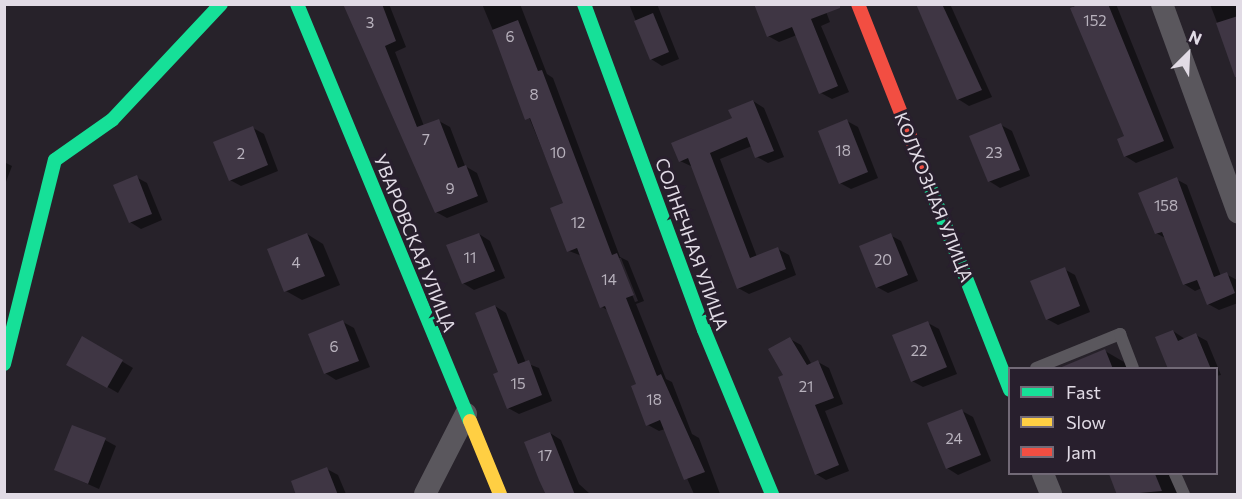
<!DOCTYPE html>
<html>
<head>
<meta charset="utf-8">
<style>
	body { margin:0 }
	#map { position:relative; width:1242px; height:499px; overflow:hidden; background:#27222a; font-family:Commissioner,sans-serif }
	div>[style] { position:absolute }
	.shadow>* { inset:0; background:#0007 }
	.building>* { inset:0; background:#3f3644 }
	.lane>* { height:12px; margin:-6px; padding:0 6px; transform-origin:6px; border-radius:6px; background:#5a575d }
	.street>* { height:22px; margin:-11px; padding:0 11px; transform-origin:11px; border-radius:11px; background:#5a575d }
	.fast>* { height:14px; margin:-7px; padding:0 7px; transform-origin:7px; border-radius:7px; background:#16e098 }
	.slow>* { height:14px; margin:-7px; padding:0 7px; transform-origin:7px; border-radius:7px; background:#ffcf43 }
	.jam>* { height:14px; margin:-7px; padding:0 7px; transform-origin:7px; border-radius:7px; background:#f24e42 }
	span { translate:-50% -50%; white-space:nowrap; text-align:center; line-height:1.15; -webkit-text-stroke:6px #281f2d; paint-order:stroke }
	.number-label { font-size:15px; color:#b8b2bd }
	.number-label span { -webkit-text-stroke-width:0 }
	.street-label { font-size:18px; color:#e1dbe5 }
	.frame { position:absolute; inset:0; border:6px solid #e1dbe5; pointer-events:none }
	.legend { position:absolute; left:1008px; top:367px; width:210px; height:108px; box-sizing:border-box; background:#281f2d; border:2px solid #726a77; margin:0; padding:8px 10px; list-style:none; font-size:18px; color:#e1dbe5 }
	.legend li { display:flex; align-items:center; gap:12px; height:30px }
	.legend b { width:30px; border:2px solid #726a77 }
	.north { position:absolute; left:1158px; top:24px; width:60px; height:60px; -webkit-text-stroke:4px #281f2d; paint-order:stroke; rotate:24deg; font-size:16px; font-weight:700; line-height:24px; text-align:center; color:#e1dbe5 }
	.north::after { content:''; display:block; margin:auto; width:21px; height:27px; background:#e1dbe5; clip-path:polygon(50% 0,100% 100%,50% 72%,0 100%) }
</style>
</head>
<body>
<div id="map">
	<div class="shadow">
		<i style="clip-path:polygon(344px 4px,389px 4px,406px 47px,395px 52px,424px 126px,439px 121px,450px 127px,465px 166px,477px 173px,488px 202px,447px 218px,436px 212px)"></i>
		<i style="clip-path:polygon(evenodd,482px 4px,520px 4px,547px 74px,553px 78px,620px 257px,628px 261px,644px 301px,636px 304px,666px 379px,672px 382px,692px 434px,699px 438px,720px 494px,694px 494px,665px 429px,659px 431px,648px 425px,638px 385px,609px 311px,602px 307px,582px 256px,569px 251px,565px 204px,482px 4px,618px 258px,621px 258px,638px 301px,635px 302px,618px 258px)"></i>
		<i style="clip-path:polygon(629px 4px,657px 4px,679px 59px,662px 66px,651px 59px)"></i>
		<i style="clip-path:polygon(823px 4px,830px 22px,821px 26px,849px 92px,832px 99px,821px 93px,797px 35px,779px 42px,768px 36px)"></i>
		<i style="clip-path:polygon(919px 4px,950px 4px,992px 97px,969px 106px,958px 99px)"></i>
		<i style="clip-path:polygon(1072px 4px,1116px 4px,1174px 148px,1136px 163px,1125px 156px,1126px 137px)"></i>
		<i style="clip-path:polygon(1210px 4px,1238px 4px,1238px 78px)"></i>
		<i style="clip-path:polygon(753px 101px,764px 108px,784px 157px,768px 163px,757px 157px,752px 146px,720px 159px,757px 257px,778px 249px,789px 255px,796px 275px,749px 294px,738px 288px,693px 167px,680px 161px)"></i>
		<i style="clip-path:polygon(847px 121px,858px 127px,878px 178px,851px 189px,840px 183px)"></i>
		<i style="clip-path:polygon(1001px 125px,1012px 131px,1030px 176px,1000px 188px,989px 181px)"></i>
		<i style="clip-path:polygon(253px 128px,264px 134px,278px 171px,241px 186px,230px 180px)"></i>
		<i style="clip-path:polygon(4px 162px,12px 166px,4px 187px)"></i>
		<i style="clip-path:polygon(136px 177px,147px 183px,162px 220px,141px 229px,130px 222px)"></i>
		<i style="clip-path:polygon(1176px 179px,1187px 185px,1221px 276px,1226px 274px,1237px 280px,1238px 303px,1219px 310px,1208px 304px,1202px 288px,1195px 291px,1184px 284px,1167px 239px,1156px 233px)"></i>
		<i style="clip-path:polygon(307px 234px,323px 244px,340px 285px,302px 300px,286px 291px)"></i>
		<i style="clip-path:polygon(479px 234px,490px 241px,505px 278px,474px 290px,463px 283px)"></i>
		<i style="clip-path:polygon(890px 235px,901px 241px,918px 281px,888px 293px,877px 287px)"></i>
		<i style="clip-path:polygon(1064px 269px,1075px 275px,1090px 312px,1058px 325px,1047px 319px)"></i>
		<i style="clip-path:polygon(495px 306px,506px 313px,526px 363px,539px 368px,552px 401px,519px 414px,508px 408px)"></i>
		<i style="clip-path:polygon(343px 322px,354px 328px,370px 367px,336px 380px,325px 373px)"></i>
		<i style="clip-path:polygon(928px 323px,939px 329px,957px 374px,923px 387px,912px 381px)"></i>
		<i style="clip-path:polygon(1173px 331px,1185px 339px,1196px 335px,1207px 341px,1221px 375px,1216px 376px,1216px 368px,1169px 368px)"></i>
		<i style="clip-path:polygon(83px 338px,133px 368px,118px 393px,68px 364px)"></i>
		<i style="clip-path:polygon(790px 339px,801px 345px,812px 365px,818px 362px,829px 368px,843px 404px,825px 411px,849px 471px,826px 480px,816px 474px,785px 376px)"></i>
		<i style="clip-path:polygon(1105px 351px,1124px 362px,1127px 368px,1068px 368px)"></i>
		<i style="clip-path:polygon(962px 411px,973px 417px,991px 461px,958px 475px,947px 468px)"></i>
		<i style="clip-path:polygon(550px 433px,561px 440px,579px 484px,590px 494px,547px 494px)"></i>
		<i style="clip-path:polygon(105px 440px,116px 446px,99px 489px,56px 470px)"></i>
		<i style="clip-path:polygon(327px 469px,338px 475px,346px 494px,298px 494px)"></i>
		<i style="clip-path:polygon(1110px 474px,1170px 474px,1178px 494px,1119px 494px)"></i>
	</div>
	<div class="building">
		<i style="clip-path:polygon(343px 4px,382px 4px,396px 41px,385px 46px,417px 127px,439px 119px,458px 168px,466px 165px,478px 196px,435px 213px)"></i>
		<i style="clip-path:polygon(754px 4px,840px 4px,840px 8px,811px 19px,838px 86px,819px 94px,792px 27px,767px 37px)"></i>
		<i style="clip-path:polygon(916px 4px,942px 4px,982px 90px,957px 100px)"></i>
		<i style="clip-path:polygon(1080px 4px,1108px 4px,1164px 141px,1124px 157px,1117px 139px,1124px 136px,1070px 8px)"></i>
		<i style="clip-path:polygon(653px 13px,669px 52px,650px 60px,634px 21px)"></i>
		<i style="clip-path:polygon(1238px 16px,1238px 77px,1235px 77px,1216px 23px)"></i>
		<i style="clip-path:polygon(518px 20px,538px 71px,542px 70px,612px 255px,617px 253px,634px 295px,626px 298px,657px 376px,661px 374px,705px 472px,684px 480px,660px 420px,646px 426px,631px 386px,636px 384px,605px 306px,600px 308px,577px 248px,567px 252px,550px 208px,563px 203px,530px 118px,525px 120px,492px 30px)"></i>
		<i style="clip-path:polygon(753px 100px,774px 151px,755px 158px,747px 137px,710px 153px,750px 258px,778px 247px,786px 269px,737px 289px,688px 158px,679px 162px,671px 143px,732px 118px,728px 110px)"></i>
		<i style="clip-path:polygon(847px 119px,868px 172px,839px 184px,818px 131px)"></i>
		<i style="clip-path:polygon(1001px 123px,1020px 170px,988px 182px,969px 136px)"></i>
		<i style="clip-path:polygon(253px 126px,268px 165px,229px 181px,213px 142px)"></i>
		<i style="clip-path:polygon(137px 175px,152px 214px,129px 223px,113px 185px)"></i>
		<i style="clip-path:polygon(1177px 177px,1214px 277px,1227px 272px,1235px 293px,1207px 305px,1197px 280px,1183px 285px,1162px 232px,1155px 234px,1138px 193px)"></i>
		<i style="clip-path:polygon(307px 233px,325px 276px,284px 292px,267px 249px)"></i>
		<i style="clip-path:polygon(479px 233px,495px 271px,462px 284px,446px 245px)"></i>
		<i style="clip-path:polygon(891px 233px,908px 275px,876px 288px,859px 246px)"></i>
		<i style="clip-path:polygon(1065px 267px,1080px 306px,1046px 320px,1030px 281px)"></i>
		<i style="clip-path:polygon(495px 305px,518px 364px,529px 360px,542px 395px,507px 409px,493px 374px,498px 372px,475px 313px)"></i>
		<i style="clip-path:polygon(343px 320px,359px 361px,324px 374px,308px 334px)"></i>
		<i style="clip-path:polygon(928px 321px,947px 367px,911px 382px,892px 335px)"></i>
		<i style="clip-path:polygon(1173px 330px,1178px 341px,1196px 333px,1211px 369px,1168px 369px,1155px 337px)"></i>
		<i style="clip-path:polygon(82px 336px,123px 360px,107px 388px,66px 365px)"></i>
		<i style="clip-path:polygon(790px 337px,807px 365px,818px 360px,834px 398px,815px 405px,839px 465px,815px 475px,778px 377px,783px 375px,768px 349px)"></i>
		<i style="clip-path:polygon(1105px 349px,1113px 369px,1057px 369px)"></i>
		<i style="clip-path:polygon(962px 409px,981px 455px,946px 469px,927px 423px)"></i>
		<i style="clip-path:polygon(72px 425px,106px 438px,88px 484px,54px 470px)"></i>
		<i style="clip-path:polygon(550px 432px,575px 495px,546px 495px,539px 480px,524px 442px)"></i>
		<i style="clip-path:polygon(327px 467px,338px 495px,296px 495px,291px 481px)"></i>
		<i style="clip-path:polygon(1109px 474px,1155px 474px,1162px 491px,1117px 495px)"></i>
	</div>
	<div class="lane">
		<i style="left:1036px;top:368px;width:91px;rotate:-22deg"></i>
		<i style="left:1120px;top:334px;width:36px;rotate:69deg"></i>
		<i style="left:1175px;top:474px;width:22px;rotate:66deg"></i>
	</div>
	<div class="street">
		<i style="left:1162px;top:4px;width:222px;rotate:70deg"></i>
		<i style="left:1043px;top:474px;width:22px;rotate:68deg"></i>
		<i style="left:425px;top:494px;width:90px;rotate:-62.9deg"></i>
	</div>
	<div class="fast">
		<i style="left:297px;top:4px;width:451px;rotate:67.5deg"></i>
		<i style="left:584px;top:4px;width:347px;rotate:69.8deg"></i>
		<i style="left:704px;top:330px;width:178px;rotate:67.5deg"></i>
		<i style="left:925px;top:174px;width:232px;rotate:68.5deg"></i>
		<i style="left:4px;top:364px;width:210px;rotate:-76deg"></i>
		<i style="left:55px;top:160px;width:70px;rotate:-35.1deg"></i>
		<i style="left:112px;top:120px;width:159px;rotate:-46.8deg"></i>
	</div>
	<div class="slow">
		<i style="left:470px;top:421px;width:79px;rotate:67.7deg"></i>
	</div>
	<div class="jam">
		<i style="left:858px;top:4px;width:183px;rotate:68.5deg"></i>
	</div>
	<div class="number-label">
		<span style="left:1095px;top:21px">152</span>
		<span style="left:370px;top:23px">3</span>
		<span style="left:510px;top:37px">6</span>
		<span style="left:534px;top:95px">8</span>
		<span style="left:426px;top:140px">7</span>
		<span style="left:843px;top:151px">18</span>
		<span style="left:558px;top:153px">10</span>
		<span style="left:994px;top:153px">23</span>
		<span style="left:241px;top:154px">2</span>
		<span style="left:450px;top:189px">9</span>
		<span style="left:1166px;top:206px">158</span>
		<span style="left:578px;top:223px">12</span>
		<span style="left:470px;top:258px">11</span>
		<span style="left:883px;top:260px">20</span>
		<span style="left:296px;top:263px">4</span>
		<span style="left:609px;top:280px">14</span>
		<span style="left:334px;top:347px">6</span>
		<span style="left:919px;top:351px">22</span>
		<span style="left:518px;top:384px">15</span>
		<span style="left:806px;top:387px">21</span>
		<span style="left:654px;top:400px">18</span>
		<span style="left:954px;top:439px">24</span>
		<span style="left:545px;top:456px">17</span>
	</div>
	<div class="street-label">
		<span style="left:934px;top:197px;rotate:68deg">КОЛХОЗНАЯ УЛИЦА</span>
		<span style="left:415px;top:243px;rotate:68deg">УВАРОВСКАЯ УЛИЦА</span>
		<span style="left:692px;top:244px;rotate:70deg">СОЛНЕЧНАЯ УЛИЦА</span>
	</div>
	<div class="frame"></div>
	<ul class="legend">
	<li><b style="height:8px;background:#16e098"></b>Fast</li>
	<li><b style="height:8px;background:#ffcf43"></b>Slow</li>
	<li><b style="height:8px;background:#f24e42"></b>Jam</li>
	</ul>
	<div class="north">N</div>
</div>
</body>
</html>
